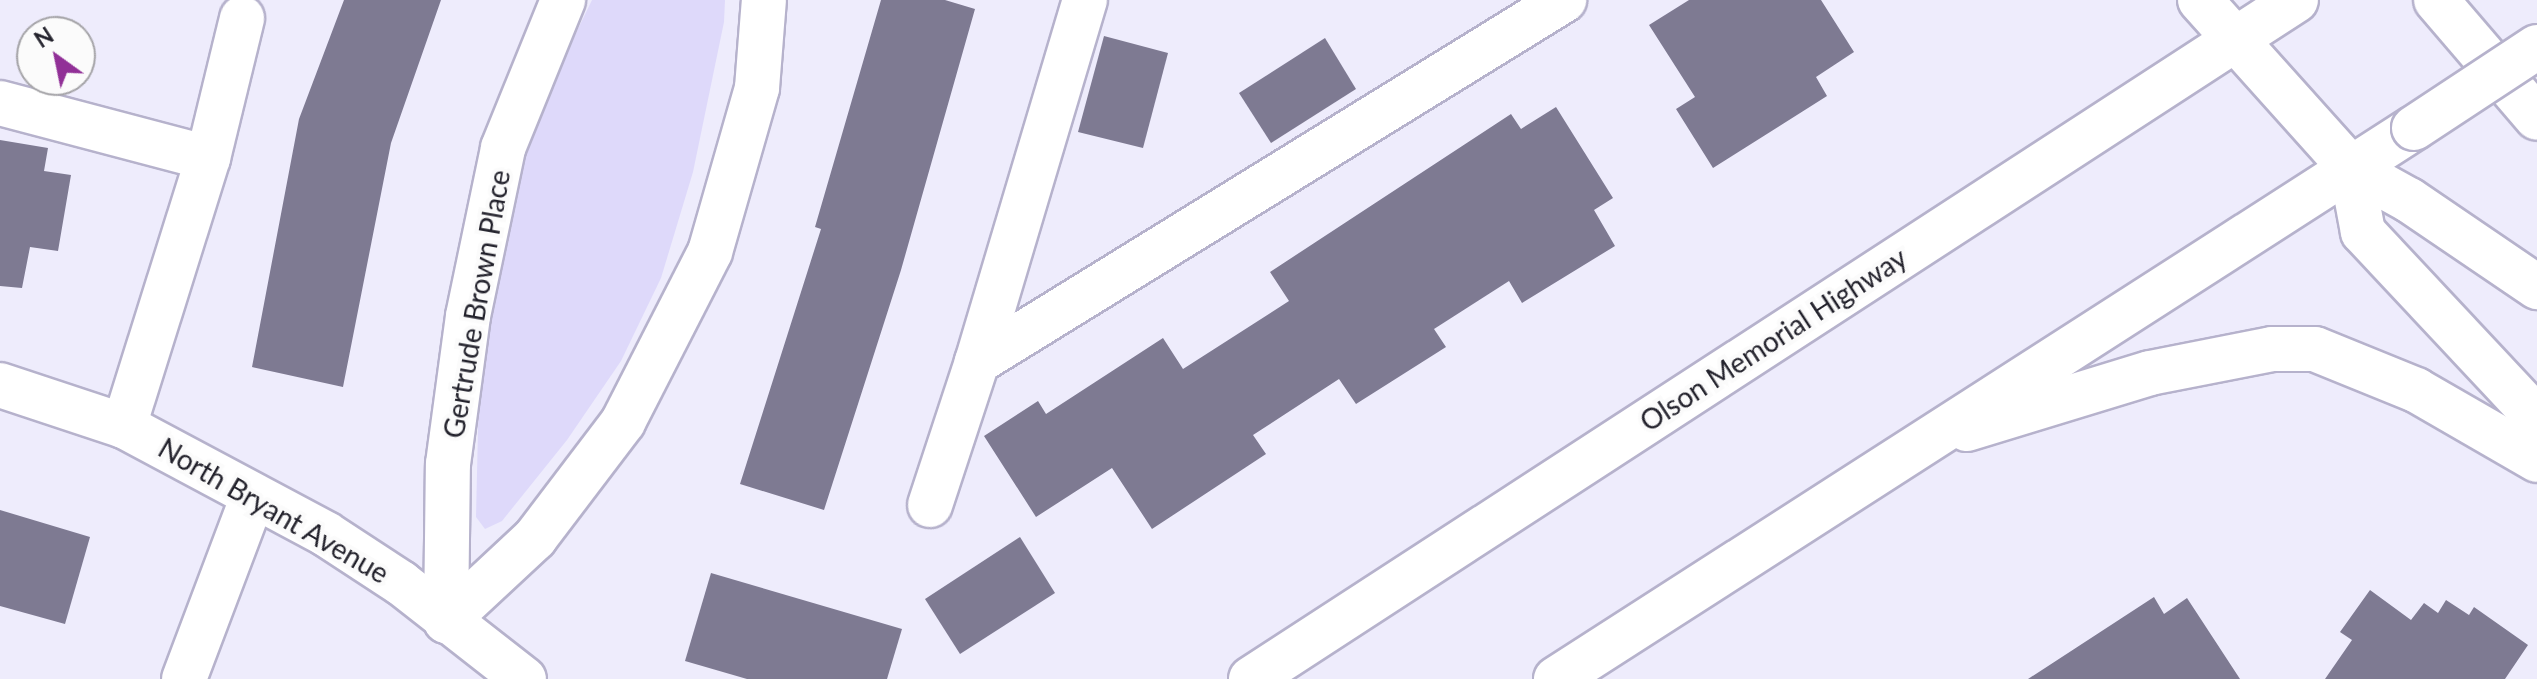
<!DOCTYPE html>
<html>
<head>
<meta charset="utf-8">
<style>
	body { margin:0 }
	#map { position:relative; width:2537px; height:679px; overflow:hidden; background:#eeecfc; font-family:Lato,sans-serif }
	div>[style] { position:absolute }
	.green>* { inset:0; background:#ded9fa }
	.building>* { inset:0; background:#7e7a92 }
	.roads { filter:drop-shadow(2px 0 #b6b2cc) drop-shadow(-2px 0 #b6b2cc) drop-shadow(0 2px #b6b2cc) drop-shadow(0 -2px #b6b2cc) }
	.minor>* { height:44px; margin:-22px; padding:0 22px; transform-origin:22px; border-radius:22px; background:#fff }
	.major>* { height:44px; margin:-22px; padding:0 22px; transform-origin:22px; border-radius:22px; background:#fff }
	.highway>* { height:44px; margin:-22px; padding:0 22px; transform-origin:22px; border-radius:22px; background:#fff }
	.bridges { filter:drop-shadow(2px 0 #b6b2cc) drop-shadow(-2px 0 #b6b2cc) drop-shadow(0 2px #b6b2cc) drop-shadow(0 -2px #b6b2cc) }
	.major-bridge>* { height:44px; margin:-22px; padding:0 22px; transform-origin:22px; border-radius:22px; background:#fff }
	span { translate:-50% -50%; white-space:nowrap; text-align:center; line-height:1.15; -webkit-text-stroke:8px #fbfbfb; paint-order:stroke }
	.street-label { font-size:28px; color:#23222c }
	.north { position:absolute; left:16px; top:16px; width:80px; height:80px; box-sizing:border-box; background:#fbfbfb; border:2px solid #a5a4a8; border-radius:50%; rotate:327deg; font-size:22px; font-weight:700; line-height:32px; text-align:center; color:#23222c }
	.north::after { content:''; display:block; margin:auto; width:28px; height:36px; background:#913097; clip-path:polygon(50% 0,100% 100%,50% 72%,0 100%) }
</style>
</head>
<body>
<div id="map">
	<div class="green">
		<i style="clip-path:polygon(592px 0,725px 0,724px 22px,693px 172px,661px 278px,621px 361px,567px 440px,502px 521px,485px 529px,476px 517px,479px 386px,501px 242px,539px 109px)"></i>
	</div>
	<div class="building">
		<i style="clip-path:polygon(344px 0,441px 0,391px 143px,343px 387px,252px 367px,299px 119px)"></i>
		<i style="clip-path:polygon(881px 0,945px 0,975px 9px,901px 270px,824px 510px,740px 484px,821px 229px,815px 227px)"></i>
		<i style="clip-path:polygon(1689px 0,1821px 0,1854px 52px,1816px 77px,1827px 96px,1713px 168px,1676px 109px,1695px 97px,1649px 25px)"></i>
		<i style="clip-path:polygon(1104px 36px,1168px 53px,1143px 148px,1078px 132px)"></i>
		<i style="clip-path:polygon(1325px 38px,1356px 89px,1271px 143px,1239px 93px)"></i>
		<i style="clip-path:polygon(1556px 107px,1613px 198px,1594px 210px,1615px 246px,1522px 303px,1509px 281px,1434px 329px,1446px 347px,1356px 404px,1339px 379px,1253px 435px,1266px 454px,1152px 529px,1112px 468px,1036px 517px,984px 436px,1038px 401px,1046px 414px,1163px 338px,1183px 369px,1289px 301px,1270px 272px,1511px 114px,1521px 129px)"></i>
		<i style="clip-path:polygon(0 140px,48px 148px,44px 171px,71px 175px,58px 251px,30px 247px,22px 288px,0 286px)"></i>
		<i style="clip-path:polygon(0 510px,90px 537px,65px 624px,0 606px)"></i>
		<i style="clip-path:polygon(1020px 537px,1055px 593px,960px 654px,925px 599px)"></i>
		<i style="clip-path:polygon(711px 573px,902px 629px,887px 679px,747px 679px,685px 661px)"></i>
		<i style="clip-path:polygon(2370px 590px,2411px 620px,2424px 603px,2438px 613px,2446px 600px,2469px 615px,2474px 607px,2528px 645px,2505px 679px,2325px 679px,2352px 640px,2340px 632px)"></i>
		<i style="clip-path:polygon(2154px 597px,2164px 614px,2187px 598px,2240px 679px,2028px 679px)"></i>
	</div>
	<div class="roads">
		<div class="minor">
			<i style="left:0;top:103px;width:215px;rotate:14.8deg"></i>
			<i style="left:208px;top:158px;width:281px;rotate:107.4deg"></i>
			<i style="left:208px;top:158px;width:144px;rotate:-76.3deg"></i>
			<i style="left:977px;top:362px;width:378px;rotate:-73.4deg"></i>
			<i style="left:0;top:385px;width:131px;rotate:18.3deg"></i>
			<i style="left:124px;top:426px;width:229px;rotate:28.1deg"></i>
			<i style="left:326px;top:534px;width:90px;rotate:33.2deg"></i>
			<i style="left:401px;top:583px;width:156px;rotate:38deg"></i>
			<i style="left:930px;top:505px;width:151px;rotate:-71.8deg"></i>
			<i style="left:977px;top:362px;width:690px;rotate:-31.66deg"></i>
			<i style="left:446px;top:621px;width:122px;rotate:-43deg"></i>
			<i style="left:535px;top:538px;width:146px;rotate:-52.8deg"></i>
			<i style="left:623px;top:422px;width:191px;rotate:-62.9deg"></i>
			<i style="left:710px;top:252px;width:171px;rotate:-74deg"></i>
			<i style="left:757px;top:88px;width:88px;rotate:-85.5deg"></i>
			<i style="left:446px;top:621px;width:157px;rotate:-89.3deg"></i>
			<i style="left:448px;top:464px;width:149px;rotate:-82.3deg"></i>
			<i style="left:468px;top:316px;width:172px;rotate:-78.2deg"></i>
			<i style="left:503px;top:148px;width:160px;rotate:-67.9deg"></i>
			<i style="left:184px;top:679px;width:192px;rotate:-69.3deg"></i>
		</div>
		<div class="major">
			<i style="left:2200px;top:0;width:226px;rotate:48.1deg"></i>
			<i style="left:2351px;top:168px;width:65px;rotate:79.4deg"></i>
			<i style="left:2363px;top:232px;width:255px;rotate:46.9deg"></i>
			<i style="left:1967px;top:429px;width:191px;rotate:-17deg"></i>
			<i style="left:2150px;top:373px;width:124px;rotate:-11.1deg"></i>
			<i style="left:2272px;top:349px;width:43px"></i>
			<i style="left:2315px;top:349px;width:109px;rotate:22.1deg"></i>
			<i style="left:2416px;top:390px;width:140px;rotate:30deg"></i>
			<i style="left:1251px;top:679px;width:1246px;rotate:-33.01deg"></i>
			<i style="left:1556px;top:679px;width:1020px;rotate:-32.71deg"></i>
		</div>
		<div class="highway">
			<i style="left:2436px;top:0;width:155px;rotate:49.4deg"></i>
			<i style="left:2351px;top:168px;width:66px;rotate:28.9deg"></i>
			<i style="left:2409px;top:200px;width:155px;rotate:34.2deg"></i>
		</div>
	</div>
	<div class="bridges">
		<div class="major-bridge">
			<i style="left:2414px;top:128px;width:147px;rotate:-33.4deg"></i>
		</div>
	</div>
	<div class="street-label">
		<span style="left:476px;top:304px;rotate:-80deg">Gertrude Brown Place</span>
		<span style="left:1773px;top:339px;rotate:-33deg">Olson Memorial Highway</span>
		<span style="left:274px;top:510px;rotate:30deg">North Bryant Avenue</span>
	</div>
	<div class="north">N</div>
</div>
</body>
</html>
